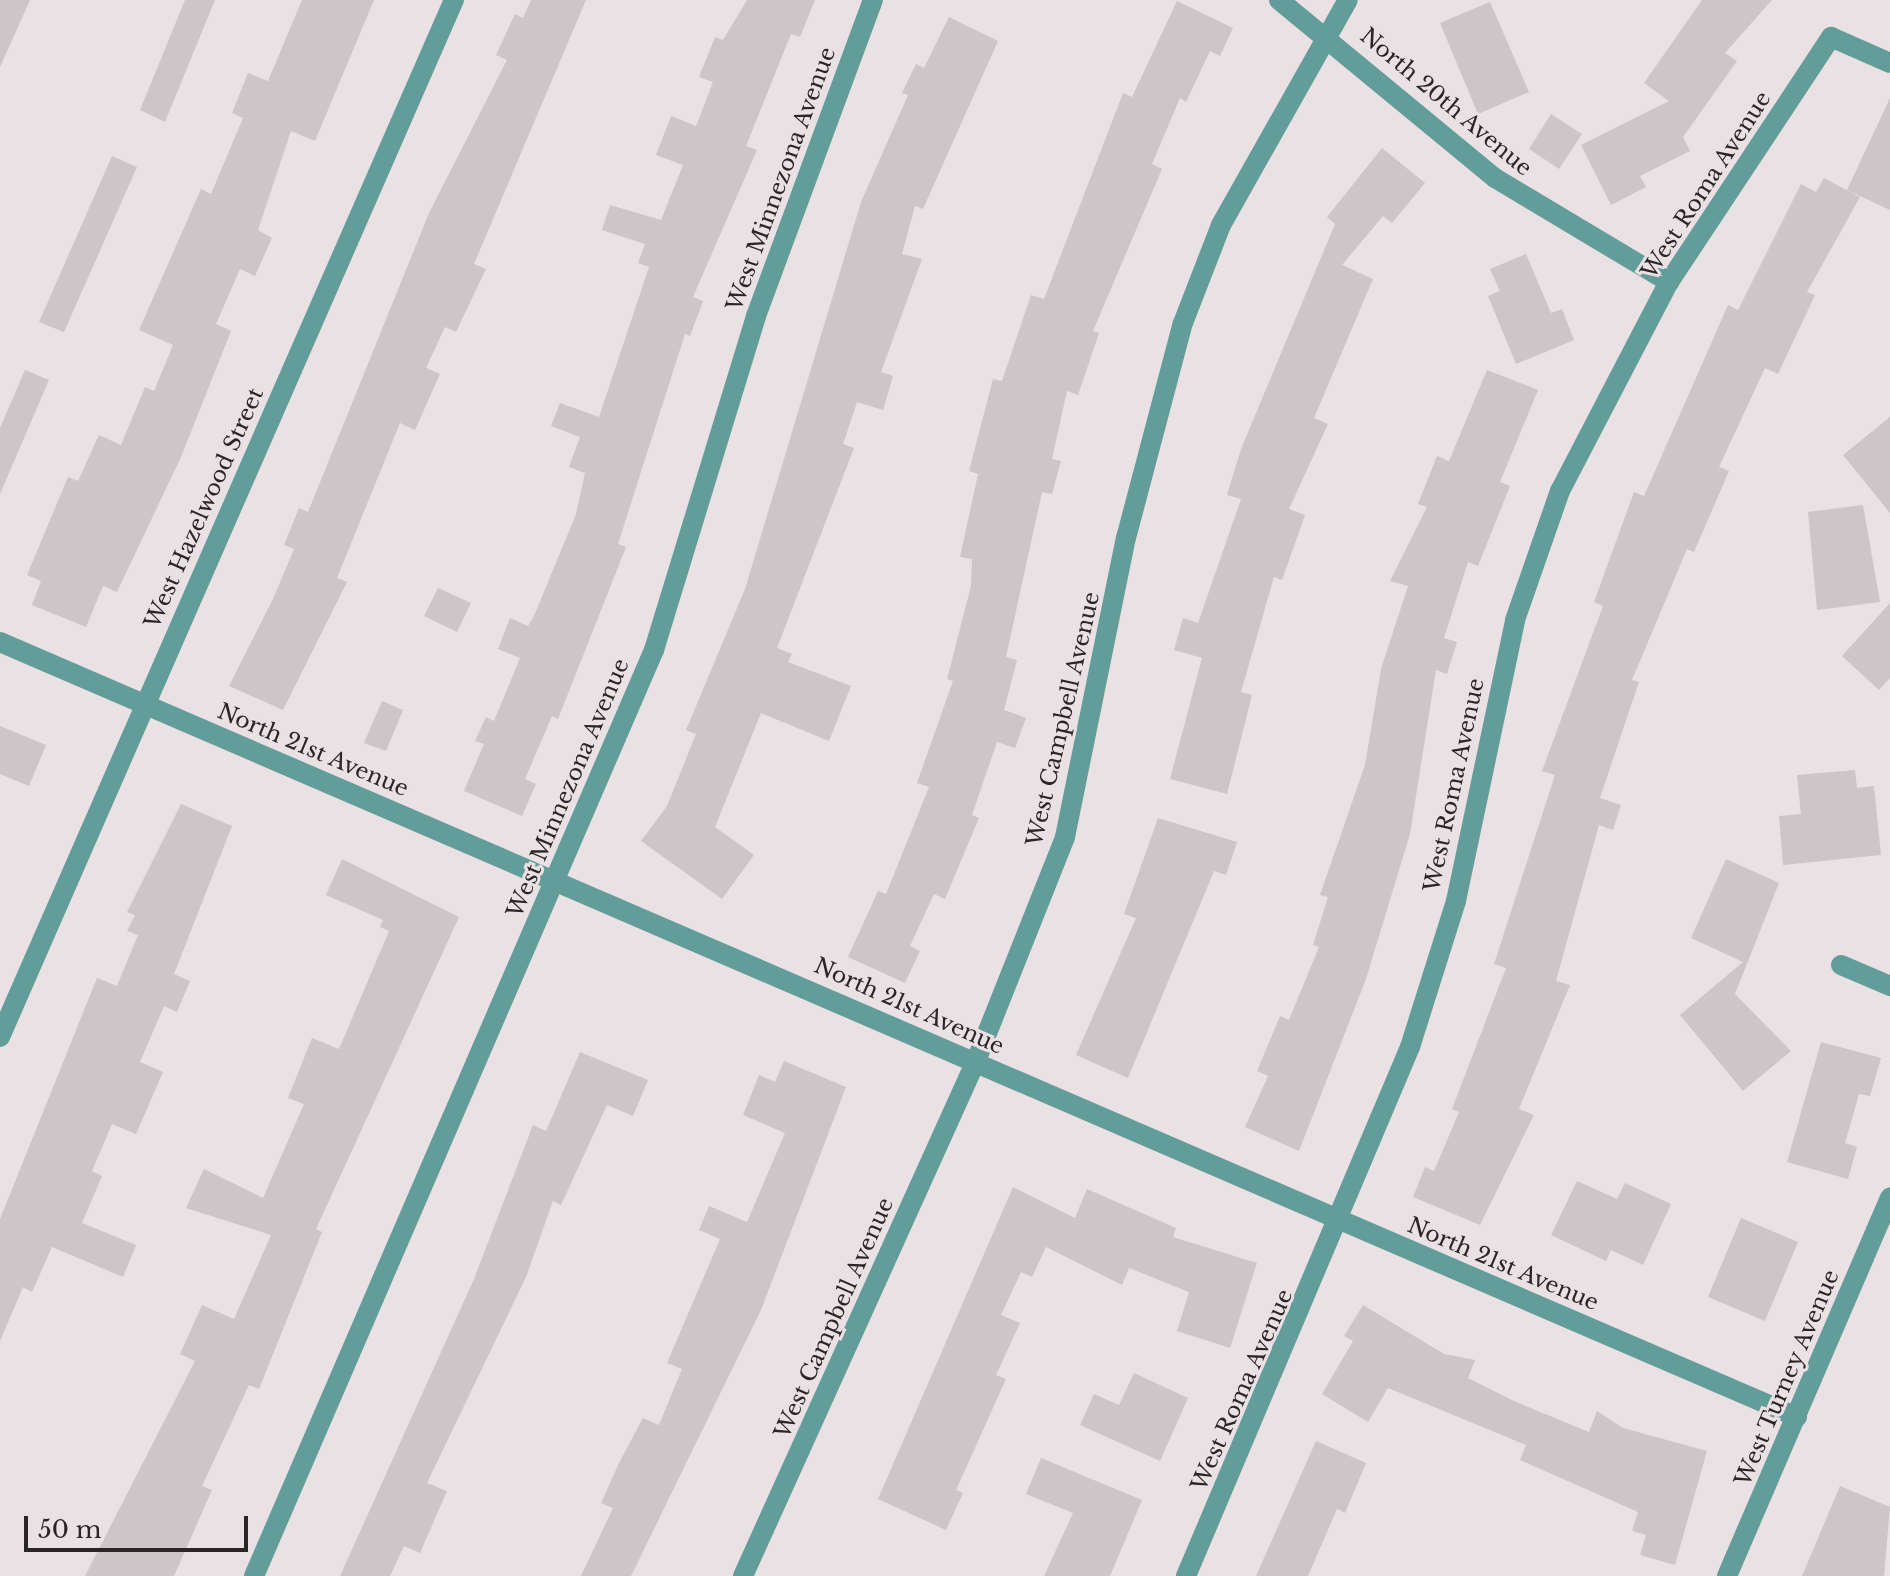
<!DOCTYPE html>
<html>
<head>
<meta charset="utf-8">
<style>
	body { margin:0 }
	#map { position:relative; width:1890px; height:1576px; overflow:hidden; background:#e9e1e3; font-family:"Libre Baskerville",serif }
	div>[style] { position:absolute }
	.building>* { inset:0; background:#cdc5c7 }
	.minor>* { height:20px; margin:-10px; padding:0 10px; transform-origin:10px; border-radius:10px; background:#639d99 }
	.tertiary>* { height:20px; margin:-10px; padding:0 10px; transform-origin:10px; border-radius:10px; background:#639d99 }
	span { translate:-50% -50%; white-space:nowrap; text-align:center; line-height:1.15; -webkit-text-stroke:6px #e9e1e3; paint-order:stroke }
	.street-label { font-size:22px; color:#2a2627 }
	.scale { position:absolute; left:24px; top:1516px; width:224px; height:36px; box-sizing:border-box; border:4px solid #2a2627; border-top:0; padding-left:10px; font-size:24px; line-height:28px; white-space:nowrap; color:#2a2627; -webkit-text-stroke:6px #e9e1e3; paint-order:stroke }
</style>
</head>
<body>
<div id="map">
	<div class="building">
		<i style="clip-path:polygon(0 0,30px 0,0 67px)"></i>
		<i style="clip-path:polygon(185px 0,215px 0,165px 122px,140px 110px)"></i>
		<i style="clip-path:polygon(302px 0,374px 0,315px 141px,291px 131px,258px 230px,272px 238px,255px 276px,240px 269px,216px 324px,231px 331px,181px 457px,117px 592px,103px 586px,86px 627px,32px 605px,41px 581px,27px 575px,68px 477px,78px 481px,99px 435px,121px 445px,145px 387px,154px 391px,173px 345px,139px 330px,201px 189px,211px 194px,243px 118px,232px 113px,248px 73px,268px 81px)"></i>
		<i style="clip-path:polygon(531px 0,586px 0,474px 264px,486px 269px,456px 332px,445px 327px,426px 368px,440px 374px,415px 430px,400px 423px,337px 578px,347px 582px,283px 710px,229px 686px,273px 599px,294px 549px,284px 545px,299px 508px,308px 512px,429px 213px,507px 60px,496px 55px,515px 14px,523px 18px)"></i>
		<i style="clip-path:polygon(747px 0,815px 0,800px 37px,791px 34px,746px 146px,757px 150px,693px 297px,703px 301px,690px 336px,685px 334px,618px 544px,626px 547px,558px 719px,552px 716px,525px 779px,536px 784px,522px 816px,464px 791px,484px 744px,475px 741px,486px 717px,494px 721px,520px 658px,498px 649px,510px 618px,528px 626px,534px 616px,576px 514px,585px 473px,569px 467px,580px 437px,551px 426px,560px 403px,599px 417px,649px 267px,638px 263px,645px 244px,602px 230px,610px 205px,661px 220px,683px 165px,656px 155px,671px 116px,696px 126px,713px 82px,699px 77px,715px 37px,723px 40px)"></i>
		<i style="clip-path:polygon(1702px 0,1772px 0,1725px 53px,1737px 61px,1683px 137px,1690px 151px,1640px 176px,1646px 187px,1611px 205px,1581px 145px,1669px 101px,1644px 83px)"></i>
		<i style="clip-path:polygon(1177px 1px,1233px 28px,1220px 56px,1210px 51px,1186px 102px,1180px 98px,1152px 164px,1162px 169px,1093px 331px,1099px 333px,1078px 395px,1067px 391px,1052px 459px,1061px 461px,1052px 494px,1042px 492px,1006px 657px,1017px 660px,1004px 710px,1026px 718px,1015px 748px,997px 742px,972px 815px,979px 818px,945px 899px,934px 894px,910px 946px,920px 951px,905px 983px,848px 957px,878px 891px,886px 894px,929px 787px,917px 783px,953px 681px,947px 679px,971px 586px,972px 559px,960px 557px,978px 474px,969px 471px,993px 379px,1002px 381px,1031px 295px,1044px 299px,1123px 93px,1132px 97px)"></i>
		<i style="clip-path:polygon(1490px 2px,1529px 92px,1478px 114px,1440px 23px)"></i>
		<i style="clip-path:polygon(949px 17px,998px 41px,923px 209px,915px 206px,902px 254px,922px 259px,881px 372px,893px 376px,883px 410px,857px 402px,843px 444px,854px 448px,777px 648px,792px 654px,788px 662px,851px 686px,829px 741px,761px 713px,715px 827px,754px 855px,722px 899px,641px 841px,667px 806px,696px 734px,686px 730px,745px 589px,861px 202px,908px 95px,902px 93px,916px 64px,924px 68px)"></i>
		<i style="clip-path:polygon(1890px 98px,1890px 210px,1847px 190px)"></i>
		<i style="clip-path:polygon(1551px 114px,1582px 134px,1559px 169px,1529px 149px)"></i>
		<i style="clip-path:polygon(1382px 148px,1425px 183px,1392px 223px,1383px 216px,1342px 265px,1373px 279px,1314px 418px,1328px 424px,1289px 509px,1305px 515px,1282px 580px,1274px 577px,1241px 692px,1252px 695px,1227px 794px,1170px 779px,1202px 658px,1174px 650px,1183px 618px,1198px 623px,1241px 499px,1227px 495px,1241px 449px,1335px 224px,1327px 217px)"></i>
		<i style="clip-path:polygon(112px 156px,137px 167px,64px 332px,39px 322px)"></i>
		<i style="clip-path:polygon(1824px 178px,1860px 197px,1807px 292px,1815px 295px,1778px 374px,1765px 368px,1719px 467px,1729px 471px,1694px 552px,1687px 549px,1632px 680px,1639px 682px,1600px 798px,1621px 805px,1613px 830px,1599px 825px,1556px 981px,1570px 985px,1519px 1109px,1534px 1115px,1480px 1225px,1413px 1197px,1425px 1167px,1434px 1171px,1459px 1112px,1452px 1109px,1506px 968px,1494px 964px,1555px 775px,1542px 771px,1603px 606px,1594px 602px,1634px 492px,1644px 496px,1728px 305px,1738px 310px,1801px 184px,1816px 192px)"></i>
		<i style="clip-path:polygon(1526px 254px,1551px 313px,1562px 309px,1574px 340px,1516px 364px,1488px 296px,1500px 291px,1490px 269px)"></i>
		<i style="clip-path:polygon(25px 370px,49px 380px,0 494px,0 428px)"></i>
		<i style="clip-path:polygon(1487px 370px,1538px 390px,1500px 482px,1510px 486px,1478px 566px,1468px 562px,1444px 638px,1457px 642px,1447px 674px,1436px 670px,1410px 834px,1366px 979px,1299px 1151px,1245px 1127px,1268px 1076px,1257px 1071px,1280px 1016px,1289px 1020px,1319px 947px,1313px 945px,1328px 897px,1320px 895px,1365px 765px,1381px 669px,1408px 586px,1390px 581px,1427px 507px,1418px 504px,1437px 456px,1449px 461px)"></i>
		<i style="clip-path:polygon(1890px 417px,1890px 513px,1843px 455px)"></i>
		<i style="clip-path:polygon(1863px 505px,1880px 602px,1817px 610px,1808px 512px)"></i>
		<i style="clip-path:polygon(438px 588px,471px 603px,457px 632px,424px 616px)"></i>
		<i style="clip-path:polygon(1890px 603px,1890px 678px,1879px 690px,1842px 656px)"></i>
		<i style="clip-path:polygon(382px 701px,403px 710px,386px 751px,364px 743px)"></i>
		<i style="clip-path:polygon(0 726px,46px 745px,29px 786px,0 774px)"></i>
		<i style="clip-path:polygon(1855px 770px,1857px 788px,1874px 786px,1881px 855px,1783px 865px,1779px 816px,1801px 814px,1797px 775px)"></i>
		<i style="clip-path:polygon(181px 804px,232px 826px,174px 974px,190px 981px,177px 1012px,164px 1006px,140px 1062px,163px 1072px,136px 1134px,112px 1124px,92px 1171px,102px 1176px,82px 1223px,136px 1245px,123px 1277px,52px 1247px,32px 1292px,23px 1287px,0 1341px,0 1219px,97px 978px,117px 986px,138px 935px,127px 931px,135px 915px,127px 912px)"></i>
		<i style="clip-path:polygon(1158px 818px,1237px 842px,1226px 875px,1214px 871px,1128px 1078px,1076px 1055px,1136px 918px,1124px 914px)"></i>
		<i style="clip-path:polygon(342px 859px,459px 917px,316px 1229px,322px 1232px,259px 1389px,249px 1385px,202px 1486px,212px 1490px,174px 1576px,85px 1576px,195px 1361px,180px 1354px,202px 1305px,234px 1319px,271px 1235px,186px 1208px,204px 1169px,263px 1198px,304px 1104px,288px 1098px,312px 1038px,339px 1049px,389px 931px,380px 927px,383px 920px,326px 895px)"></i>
		<i style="clip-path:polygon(1726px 859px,1779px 883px,1735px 994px,1791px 1051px,1743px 1091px,1680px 1015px,1743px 962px,1691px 938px)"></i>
		<i style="clip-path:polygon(1821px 1042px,1881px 1058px,1870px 1096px,1859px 1094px,1845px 1143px,1857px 1147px,1848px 1179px,1787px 1162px)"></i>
		<i style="clip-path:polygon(580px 1052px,648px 1080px,633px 1116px,607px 1105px,561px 1205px,553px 1201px,526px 1277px,427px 1483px,447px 1491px,420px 1553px,404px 1546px,390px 1576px,340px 1576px,474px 1279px,533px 1125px,546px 1131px)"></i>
		<i style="clip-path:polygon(784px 1061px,846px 1087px,761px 1310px,631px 1576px,581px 1576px,613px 1508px,601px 1503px,619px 1463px,643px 1418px,659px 1425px,682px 1369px,667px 1363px,720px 1239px,699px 1230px,709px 1206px,747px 1222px,785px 1133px,743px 1115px,759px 1075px,775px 1082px)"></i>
		<i style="clip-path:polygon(1577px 1181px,1617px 1199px,1625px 1183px,1671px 1204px,1643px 1265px,1611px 1250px,1606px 1261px,1551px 1235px)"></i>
		<i style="clip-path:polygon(1013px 1187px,1075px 1218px,1087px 1189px,1176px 1228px,1173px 1237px,1257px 1263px,1230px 1348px,1177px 1331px,1189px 1292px,1129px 1268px,1122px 1285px,1046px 1247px,1032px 1277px,1021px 1272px,1001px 1315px,1020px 1323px,996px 1375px,1006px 1379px,956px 1490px,963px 1493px,946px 1530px,878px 1499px)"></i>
		<i style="clip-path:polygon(1741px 1218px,1798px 1242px,1765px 1321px,1708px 1297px)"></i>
		<i style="clip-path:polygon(1363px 1305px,1444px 1354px,1475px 1360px,1468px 1378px,1514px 1401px,1589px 1432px,1597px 1411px,1623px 1428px,1707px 1451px,1675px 1565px,1640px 1555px,1646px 1535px,1632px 1531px,1638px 1512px,1520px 1460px,1526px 1445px,1388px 1388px,1368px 1422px,1322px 1394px,1353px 1341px,1344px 1336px)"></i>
		<i style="clip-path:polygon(1134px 1373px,1188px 1398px,1160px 1461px,1080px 1425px,1094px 1394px,1119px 1405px)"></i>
		<i style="clip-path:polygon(1316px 1441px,1366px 1463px,1345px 1513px,1337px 1509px,1308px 1576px,1256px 1576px)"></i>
		<i style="clip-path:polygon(1041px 1458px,1142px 1500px,1110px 1576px,1044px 1576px,1073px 1513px,1026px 1494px)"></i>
		<i style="clip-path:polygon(1840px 1486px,1890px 1507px,1884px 1576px,1802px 1576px)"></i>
	</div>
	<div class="minor">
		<i style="left:1279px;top:0;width:280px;rotate:39.5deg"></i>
		<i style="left:1495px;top:178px;width:203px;rotate:30.9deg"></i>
		<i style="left:0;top:642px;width:1957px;rotate:23.33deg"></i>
		<i style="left:1841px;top:965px;width:53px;rotate:23.2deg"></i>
		<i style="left:0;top:1037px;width:1132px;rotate:-66.36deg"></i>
		<i style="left:254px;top:1576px;width:1009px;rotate:-66.64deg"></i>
		<i style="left:654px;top:650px;width:349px;rotate:-73deg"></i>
		<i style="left:756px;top:316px;width:337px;rotate:-69.7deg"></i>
		<i style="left:1186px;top:1576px;width:574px;rotate:-67.05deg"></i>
		<i style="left:1410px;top:1047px;width:153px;rotate:-72.5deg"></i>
		<i style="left:1456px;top:901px;width:287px;rotate:-78.1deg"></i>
		<i style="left:1515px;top:620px;width:137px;rotate:-70.8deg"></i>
		<i style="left:1560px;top:491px;width:236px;rotate:-62.5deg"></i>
		<i style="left:1669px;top:282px;width:294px;rotate:-56.5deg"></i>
		<i style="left:1831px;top:37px;width:64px;rotate:23.8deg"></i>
		<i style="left:1727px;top:1576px;width:412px;rotate:-66.7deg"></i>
	</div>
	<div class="tertiary">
		<i style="left:743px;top:1576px;width:565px;rotate:-65.66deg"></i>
		<i style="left:976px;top:1061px;width:241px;rotate:-68.3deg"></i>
		<i style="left:1065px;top:837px;width:305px;rotate:-78.5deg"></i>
		<i style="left:1126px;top:538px;width:222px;rotate:-75.2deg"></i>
		<i style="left:1183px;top:323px;width:105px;rotate:-68.8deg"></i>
		<i style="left:1221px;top:225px;width:258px;rotate:-60.6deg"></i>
	</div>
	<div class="street-label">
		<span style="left:1446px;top:102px;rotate:40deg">North 20th Avenue</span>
		<span style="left:781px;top:179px;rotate:-70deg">West Minnezona Avenue</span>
		<span style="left:1706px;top:185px;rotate:-57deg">West Roma Avenue</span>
		<span style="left:204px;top:508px;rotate:-66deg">West Hazelwood Street</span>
		<span style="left:1063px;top:719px;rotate:-77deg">West Campbell Avenue</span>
		<span style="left:313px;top:750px;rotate:23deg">North 21st Avenue</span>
		<span style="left:1454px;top:785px;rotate:-78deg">West Roma Avenue</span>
		<span style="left:568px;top:788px;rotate:-67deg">West Minnezona Avenue</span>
		<span style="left:909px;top:1006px;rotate:24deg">North 21st Avenue</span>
		<span style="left:1503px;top:1264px;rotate:23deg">North 21st Avenue</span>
		<span style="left:834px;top:1318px;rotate:-66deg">West Campbell Avenue</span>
		<span style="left:1787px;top:1378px;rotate:-67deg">West Turney Avenue</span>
		<span style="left:1242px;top:1390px;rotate:-66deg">West Roma Avenue</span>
	</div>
	<div class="scale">50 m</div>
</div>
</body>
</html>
